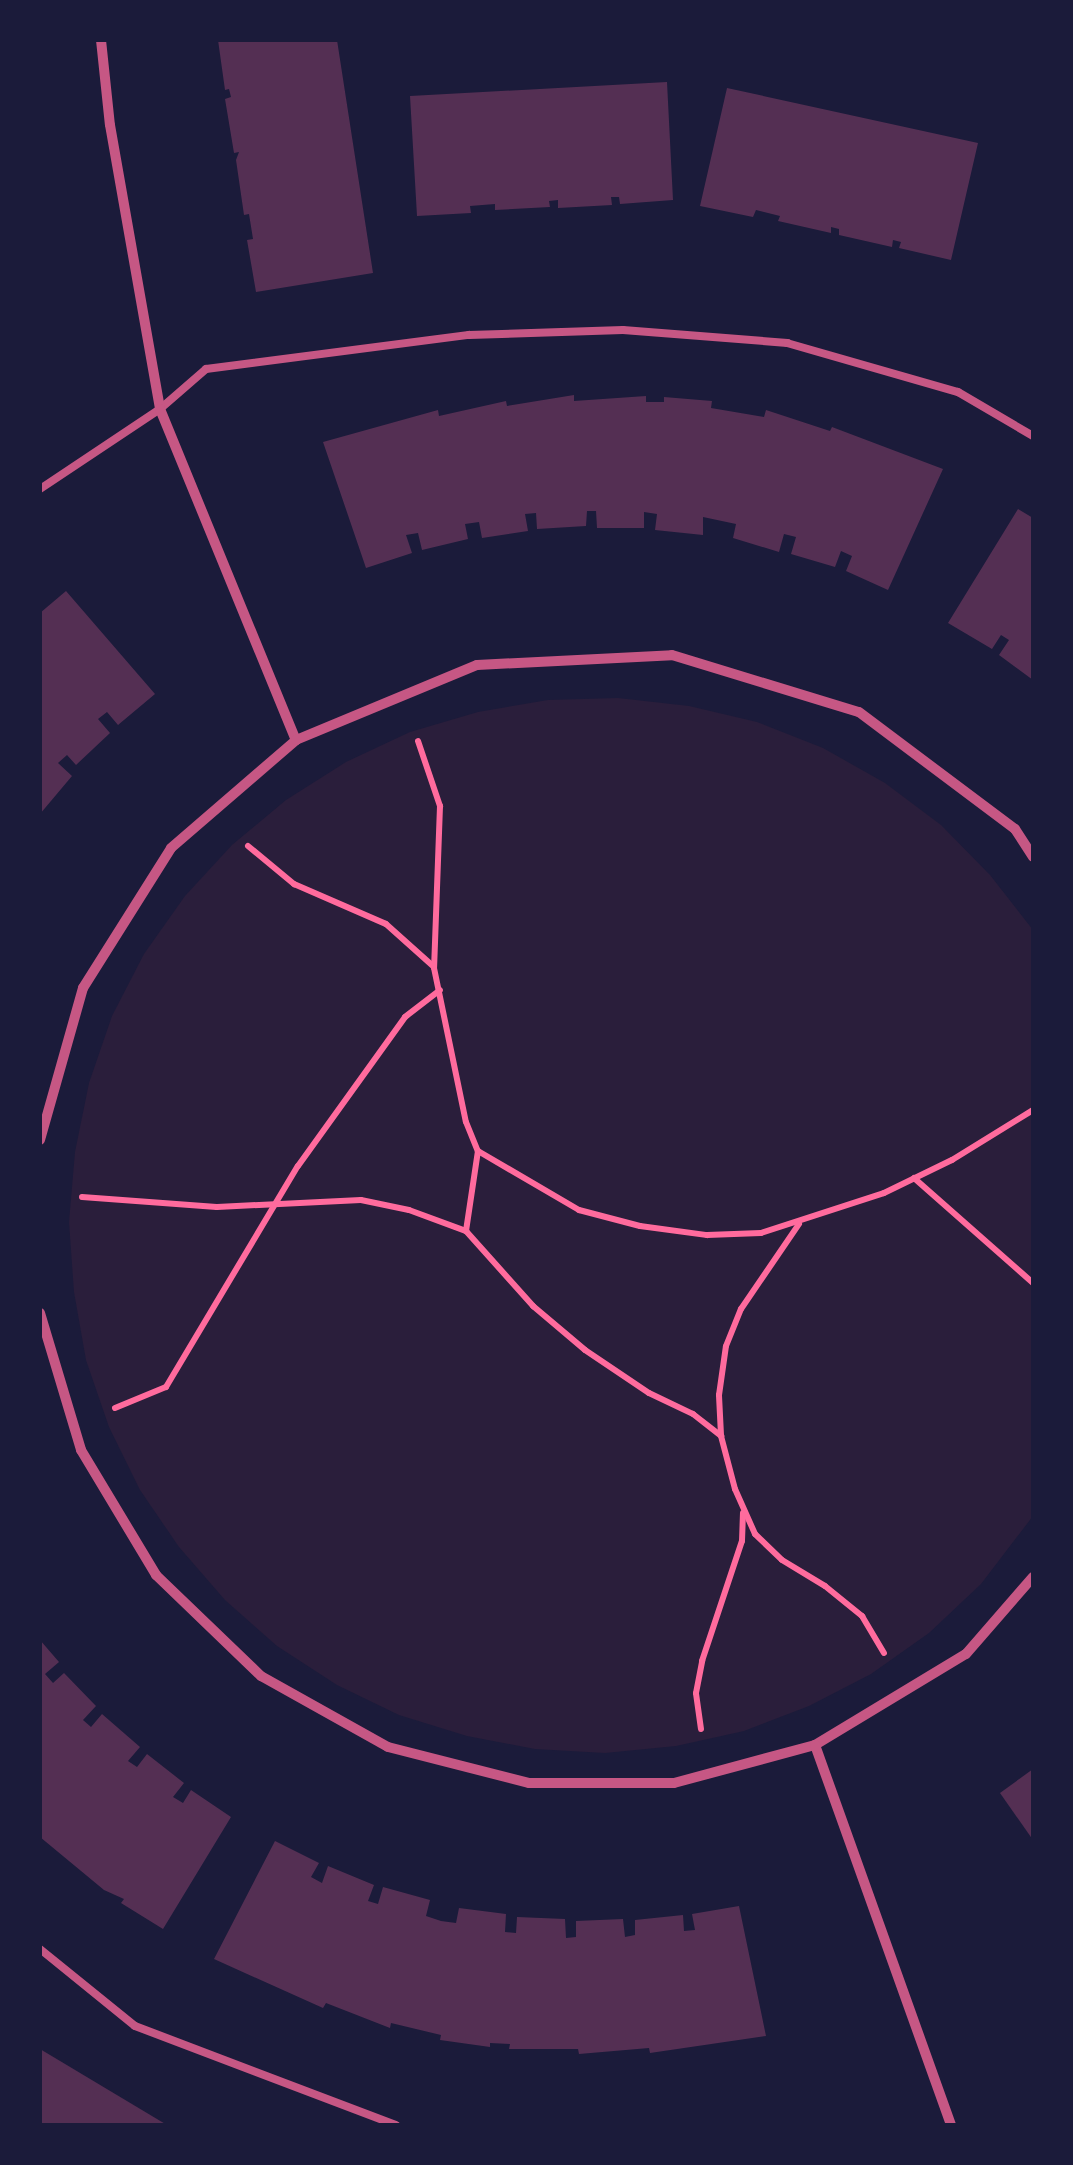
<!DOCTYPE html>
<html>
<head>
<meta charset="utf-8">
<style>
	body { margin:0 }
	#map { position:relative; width:1073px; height:2165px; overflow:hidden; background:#1b1b3a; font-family:Overpass,sans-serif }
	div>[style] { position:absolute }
	.green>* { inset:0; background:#2a1e3b }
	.building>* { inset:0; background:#542f53 }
	.path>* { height:6px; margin:-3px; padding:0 3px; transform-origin:3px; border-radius:3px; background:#ff6b9d }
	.service>* { height:8px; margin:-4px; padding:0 4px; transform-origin:4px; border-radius:4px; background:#c65784 }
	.minor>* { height:10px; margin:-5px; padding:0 5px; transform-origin:5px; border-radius:5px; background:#c65784 }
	span { translate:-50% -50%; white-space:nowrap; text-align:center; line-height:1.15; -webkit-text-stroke:9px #1b1b3a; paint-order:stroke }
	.frame { position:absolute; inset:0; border:42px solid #1b1b3a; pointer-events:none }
</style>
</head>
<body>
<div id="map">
	<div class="green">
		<i style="clip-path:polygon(618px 698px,689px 706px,757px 722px,823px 748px,885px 783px,941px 825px,990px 875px,1033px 930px,1033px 1516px,981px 1584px,929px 1633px,871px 1674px,809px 1706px,744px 1731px,676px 1746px,605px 1753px,535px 1749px,467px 1736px,399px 1715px,337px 1685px,277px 1646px,225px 1600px,179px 1547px,140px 1490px,109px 1427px,86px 1360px,74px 1292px,69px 1222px,75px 1152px,89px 1083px,112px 1016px,144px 954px,185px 896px,232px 845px,286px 800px,346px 762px,410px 732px,478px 712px,548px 700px)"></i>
	</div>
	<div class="building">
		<i style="clip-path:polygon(218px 40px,337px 40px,373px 273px,256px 292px,247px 240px,253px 239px,249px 214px,244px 215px,236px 160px,239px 152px,234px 153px,225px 99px,231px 97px,229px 89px,225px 90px)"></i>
		<i style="clip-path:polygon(667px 82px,673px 200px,620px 204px,619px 197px,611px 197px,612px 205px,558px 208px,558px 200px,549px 201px,550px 207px,495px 210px,495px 204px,470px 206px,471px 213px,417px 216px,410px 96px)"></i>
		<i style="clip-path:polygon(727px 88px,978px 143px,951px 260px,899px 248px,901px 242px,893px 240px,892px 247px,839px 235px,839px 229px,831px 227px,831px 233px,778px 221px,780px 216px,756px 210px,753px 217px,700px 206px)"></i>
		<i style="clip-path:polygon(574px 395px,574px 401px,646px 396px,646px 402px,664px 402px,664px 397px,712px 401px,711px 408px,764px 417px,766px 410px,830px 431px,832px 427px,943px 469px,888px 590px,846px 571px,852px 556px,841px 551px,835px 567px,791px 554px,796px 537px,784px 534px,779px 552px,733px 538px,736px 524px,703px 517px,703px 535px,655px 530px,657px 514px,644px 512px,644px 528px,597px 528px,596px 511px,587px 511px,586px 526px,537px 529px,536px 513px,525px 514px,528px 531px,482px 538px,479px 522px,465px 524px,468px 539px,422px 550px,418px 533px,406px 535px,412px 553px,366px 568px,323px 442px,438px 410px,439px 416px,506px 401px,507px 406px)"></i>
		<i style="clip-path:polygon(1018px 509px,1033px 518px,1033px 680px,999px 655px,1009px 640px,1001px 635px,992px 649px,948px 623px)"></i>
		<i style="clip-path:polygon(66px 591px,155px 694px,118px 725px,107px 712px,98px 719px,110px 733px,76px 765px,67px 755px,58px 763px,72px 776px,40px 814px,40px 613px)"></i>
		<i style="clip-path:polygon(40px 1640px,59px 1662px,45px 1674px,53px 1683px,64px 1673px,96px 1706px,83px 1720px,91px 1727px,102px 1714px,140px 1747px,128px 1761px,137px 1767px,147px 1754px,184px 1783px,173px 1797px,183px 1803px,191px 1790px,231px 1817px,163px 1929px,121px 1903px,124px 1899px,104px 1890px,40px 1837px)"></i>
		<i style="clip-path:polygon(1033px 1769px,1033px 1840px,1000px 1793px)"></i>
		<i style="clip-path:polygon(275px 1841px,319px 1863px,311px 1877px,322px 1883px,328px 1866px,374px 1885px,368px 1901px,378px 1904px,383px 1887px,430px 1900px,426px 1916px,441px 1921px,456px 1923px,459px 1908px,506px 1914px,505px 1932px,516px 1933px,517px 1917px,565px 1919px,566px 1938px,576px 1937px,576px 1921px,623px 1919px,625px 1937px,635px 1935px,635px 1920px,683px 1915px,684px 1931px,695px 1930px,692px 1914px,739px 1906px,766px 2036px,650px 2053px,649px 2048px,579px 2054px,578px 2049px,509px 2049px,510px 2044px,490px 2043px,490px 2047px,440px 2040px,441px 2035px,391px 2023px,390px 2028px,326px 2003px,323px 2008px,214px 1959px)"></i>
		<i style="clip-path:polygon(40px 2049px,167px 2125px,40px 2125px)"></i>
	</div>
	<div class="path">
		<i style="left:418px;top:741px;width:69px;rotate:71.3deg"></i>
		<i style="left:440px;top:806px;width:162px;rotate:92.1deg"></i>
		<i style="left:434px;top:968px;width:157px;rotate:78.3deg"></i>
		<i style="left:466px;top:1122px;width:31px;rotate:68deg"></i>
		<i style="left:478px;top:1151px;width:117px;rotate:30.3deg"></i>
		<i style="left:579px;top:1210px;width:63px;rotate:14.7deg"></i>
		<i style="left:640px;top:1226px;width:68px;rotate:7.7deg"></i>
		<i style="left:707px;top:1235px;width:54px;rotate:-2.1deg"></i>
		<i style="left:761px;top:1233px;width:129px;rotate:-18deg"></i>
		<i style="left:884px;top:1193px;width:76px;rotate:-25.9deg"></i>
		<i style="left:952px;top:1160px;width:95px;rotate:-31.7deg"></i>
		<i style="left:248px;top:846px;width:60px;rotate:39.6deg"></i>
		<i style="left:294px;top:884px;width:100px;rotate:23.5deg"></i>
		<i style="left:386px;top:924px;width:63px;rotate:41.8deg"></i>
		<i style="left:914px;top:1178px;width:159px;rotate:41.4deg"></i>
		<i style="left:82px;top:1197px;width:135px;rotate:4.2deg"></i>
		<i style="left:217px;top:1207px;width:144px;rotate:-2.8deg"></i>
		<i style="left:361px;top:1200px;width:49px;rotate:11.8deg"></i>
		<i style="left:409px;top:1210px;width:61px;rotate:20.2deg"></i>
		<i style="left:466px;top:1231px;width:101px;rotate:48.2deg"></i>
		<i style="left:533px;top:1306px;width:68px;rotate:40.2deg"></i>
		<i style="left:585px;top:1350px;width:77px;rotate:33.9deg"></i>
		<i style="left:649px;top:1393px;width:49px;rotate:25.5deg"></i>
		<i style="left:693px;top:1414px;width:36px;rotate:38deg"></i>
		<i style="left:721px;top:1436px;width:55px;rotate:75.2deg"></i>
		<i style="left:735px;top:1489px;width:49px;rotate:66deg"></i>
		<i style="left:755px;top:1534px;width:37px;rotate:44deg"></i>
		<i style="left:782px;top:1560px;width:50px;rotate:31.2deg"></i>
		<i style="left:825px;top:1586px;width:48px;rotate:39deg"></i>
		<i style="left:862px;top:1616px;width:43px;rotate:59.3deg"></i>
		<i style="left:466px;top:1231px;width:81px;rotate:-81.5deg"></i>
		<i style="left:115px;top:1408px;width:55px;rotate:-22.4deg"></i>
		<i style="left:166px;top:1387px;width:257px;rotate:-59.2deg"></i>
		<i style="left:298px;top:1166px;width:183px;rotate:-54.3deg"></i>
		<i style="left:405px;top:1017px;width:44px;rotate:-37.6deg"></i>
		<i style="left:721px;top:1435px;width:40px;rotate:-92.9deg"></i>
		<i style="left:719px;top:1395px;width:49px;rotate:-81.9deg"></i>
		<i style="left:726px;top:1346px;width:40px;rotate:-68deg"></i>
		<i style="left:741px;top:1309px;width:103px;rotate:-55.7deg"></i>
		<i style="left:701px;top:1729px;width:36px;rotate:-98deg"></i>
		<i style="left:696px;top:1693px;width:33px;rotate:-79deg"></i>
		<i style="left:702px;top:1661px;width:126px;rotate:-71.6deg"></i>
		<i style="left:742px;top:1541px;width:28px;rotate:-88deg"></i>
	</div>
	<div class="service">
		<i style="left:40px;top:489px;width:144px;rotate:-33.7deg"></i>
		<i style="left:160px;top:409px;width:61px;rotate:-41deg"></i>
		<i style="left:206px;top:369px;width:265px;rotate:-7.4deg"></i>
		<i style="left:469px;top:335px;width:154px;rotate:-1.9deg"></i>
		<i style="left:623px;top:330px;width:165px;rotate:4.5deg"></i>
		<i style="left:787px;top:343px;width:178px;rotate:16deg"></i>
		<i style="left:958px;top:392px;width:87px;rotate:30.4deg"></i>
		<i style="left:40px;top:1949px;width:122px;rotate:39deg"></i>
		<i style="left:135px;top:2026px;width:279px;rotate:20.8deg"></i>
	</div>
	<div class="minor">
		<i style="left:101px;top:40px;width:85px;rotate:84deg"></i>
		<i style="left:110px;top:125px;width:288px;rotate:80deg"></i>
		<i style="left:160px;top:409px;width:358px;rotate:67.7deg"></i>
		<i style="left:40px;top:1140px;width:158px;rotate:-74.2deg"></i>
		<i style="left:83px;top:988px;width:165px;rotate:-57.8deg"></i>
		<i style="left:171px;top:848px;width:165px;rotate:-40.8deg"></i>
		<i style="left:296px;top:740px;width:196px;rotate:-22.5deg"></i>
		<i style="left:477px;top:665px;width:195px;rotate:-2.9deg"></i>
		<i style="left:672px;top:655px;width:195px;rotate:17deg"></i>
		<i style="left:859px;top:712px;width:195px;rotate:36.9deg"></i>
		<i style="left:1015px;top:829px;width:33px;rotate:57deg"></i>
		<i style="left:40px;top:1313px;width:143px;rotate:73.3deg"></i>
		<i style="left:81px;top:1450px;width:146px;rotate:59deg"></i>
		<i style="left:156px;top:1575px;width:146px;rotate:43.9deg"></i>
		<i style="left:261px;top:1676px;width:145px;rotate:29.2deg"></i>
		<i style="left:388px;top:1747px;width:146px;rotate:14.3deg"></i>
		<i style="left:529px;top:1783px;width:145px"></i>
		<i style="left:674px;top:1783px;width:146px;rotate:-15.1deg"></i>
		<i style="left:815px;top:1745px;width:176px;rotate:-31.1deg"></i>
		<i style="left:966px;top:1654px;width:102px;rotate:-49deg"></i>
		<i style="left:815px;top:1745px;width:404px;rotate:70.3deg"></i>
	</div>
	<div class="frame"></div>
</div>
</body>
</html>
